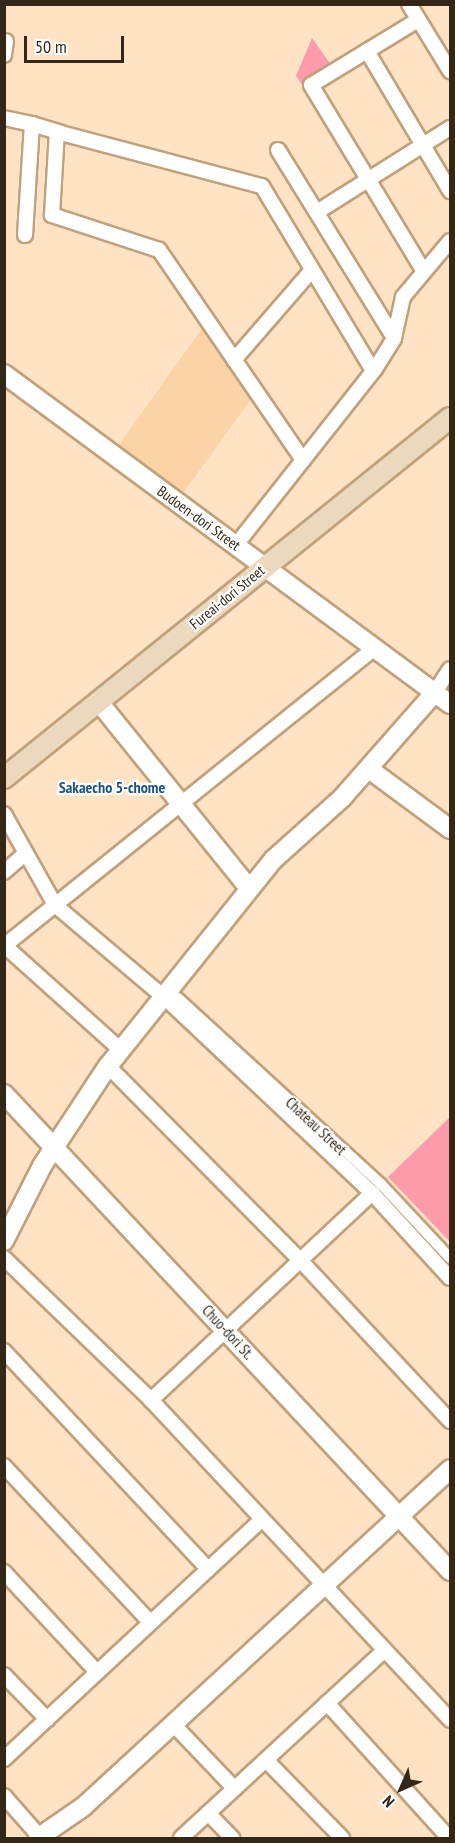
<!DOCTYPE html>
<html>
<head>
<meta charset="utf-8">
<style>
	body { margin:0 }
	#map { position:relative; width:455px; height:1843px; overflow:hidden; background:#ffe3c4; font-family:"PT Sans Narrow",sans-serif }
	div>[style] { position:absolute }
	.built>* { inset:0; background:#fbd3a6 }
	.green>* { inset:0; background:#fd9baa }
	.roads { filter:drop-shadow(2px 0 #c1a17c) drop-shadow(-2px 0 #c1a17c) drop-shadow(0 2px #c1a17c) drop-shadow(0 -2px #c1a17c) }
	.pedestrian>* { height:10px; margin:-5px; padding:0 5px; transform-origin:5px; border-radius:5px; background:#fff }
	.minor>* { height:14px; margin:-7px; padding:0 7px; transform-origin:7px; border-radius:7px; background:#fff }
	.tertiary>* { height:18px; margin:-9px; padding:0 9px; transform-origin:9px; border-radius:9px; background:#fff }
	.secondary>* { height:20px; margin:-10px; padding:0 10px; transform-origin:10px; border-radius:10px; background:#ebd8bd }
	span { translate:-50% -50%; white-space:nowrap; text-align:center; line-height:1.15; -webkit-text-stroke:4.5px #fff; paint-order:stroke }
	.street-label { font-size:15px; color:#342718 }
	.neighbourhood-label { font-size:16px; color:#1e5385; font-weight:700 }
	.frame { position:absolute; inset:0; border:6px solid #342718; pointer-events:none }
	.north { position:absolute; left:371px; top:1759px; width:60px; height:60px; -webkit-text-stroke:4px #fff; paint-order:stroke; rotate:225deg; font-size:16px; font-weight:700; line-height:24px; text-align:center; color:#342718 }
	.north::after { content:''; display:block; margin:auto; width:21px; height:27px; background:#342718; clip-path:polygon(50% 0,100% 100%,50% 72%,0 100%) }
	.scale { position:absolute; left:24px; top:36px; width:100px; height:27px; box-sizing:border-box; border:3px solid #342718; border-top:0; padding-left:8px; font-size:18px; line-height:21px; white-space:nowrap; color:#342718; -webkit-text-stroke:4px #fff; paint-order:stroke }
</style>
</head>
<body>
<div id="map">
	<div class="built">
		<i style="clip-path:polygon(203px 327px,252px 398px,183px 493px,119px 445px)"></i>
	</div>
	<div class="green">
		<i style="clip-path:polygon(312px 38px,334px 69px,304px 88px,296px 76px)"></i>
		<i style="clip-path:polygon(450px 1117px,450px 1242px,388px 1177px)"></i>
	</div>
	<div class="roads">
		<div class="pedestrian">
			<i style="left:178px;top:998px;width:275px;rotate:42.5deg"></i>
			<i style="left:381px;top:1184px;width:101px;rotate:47deg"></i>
		</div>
		<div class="minor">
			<i style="left:409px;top:4px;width:79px;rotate:58.5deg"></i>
			<i style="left:418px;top:20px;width:125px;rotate:148.7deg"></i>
			<i style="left:311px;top:85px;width:216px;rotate:58.8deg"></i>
			<i style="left:367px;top:51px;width:163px;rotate:59.3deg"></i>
			<i style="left:4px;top:55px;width:14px;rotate:-82deg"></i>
			<i style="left:4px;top:118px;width:29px;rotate:12deg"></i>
			<i style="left:278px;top:150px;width:221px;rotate:58.3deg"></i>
			<i style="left:317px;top:212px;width:157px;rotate:-32.3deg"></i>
			<i style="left:25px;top:235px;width:111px;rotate:-86.4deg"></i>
			<i style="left:32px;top:124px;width:30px;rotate:17deg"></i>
			<i style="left:234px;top:360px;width:119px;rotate:-49.1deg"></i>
			<i style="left:303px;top:460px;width:255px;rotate:-124.4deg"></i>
			<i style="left:159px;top:250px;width:113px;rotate:-161.9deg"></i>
			<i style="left:52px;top:215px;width:83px;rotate:-86.6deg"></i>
			<i style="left:57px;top:132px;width:212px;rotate:14.8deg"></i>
			<i style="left:262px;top:186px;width:216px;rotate:59deg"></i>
			<i style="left:236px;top:545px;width:224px;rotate:-51.7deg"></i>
			<i style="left:375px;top:369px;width:36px;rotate:-58deg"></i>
			<i style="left:394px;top:338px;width:42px;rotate:-77.6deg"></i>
			<i style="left:403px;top:297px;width:73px;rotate:-50deg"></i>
			<i style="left:435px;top:692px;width:27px;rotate:-57deg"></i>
			<i style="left:4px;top:814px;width:104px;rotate:60.7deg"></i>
			<i style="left:55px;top:905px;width:143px;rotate:40.2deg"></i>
			<i style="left:164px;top:997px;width:286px;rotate:43.3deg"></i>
			<i style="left:372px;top:1193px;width:115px;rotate:47.5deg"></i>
			<i style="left:4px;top:872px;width:29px;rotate:-41deg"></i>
			<i style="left:4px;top:946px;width:474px;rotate:-38.8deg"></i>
			<i style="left:5px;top:946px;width:156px;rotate:41.9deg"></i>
			<i style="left:108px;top:1066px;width:274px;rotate:45.3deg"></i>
			<i style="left:301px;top:1261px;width:219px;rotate:47deg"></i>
			<i style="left:4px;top:1258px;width:204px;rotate:44deg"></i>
			<i style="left:151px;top:1400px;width:438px;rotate:46.9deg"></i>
			<i style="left:4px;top:1351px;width:299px;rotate:46.9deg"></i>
			<i style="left:151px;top:1400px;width:303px;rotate:-43.1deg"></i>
			<i style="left:4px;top:1466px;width:214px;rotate:46.9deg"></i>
			<i style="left:4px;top:1572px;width:137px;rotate:47.1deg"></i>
			<i style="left:4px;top:1675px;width:62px;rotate:45.7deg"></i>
			<i style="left:327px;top:1703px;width:182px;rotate:47.9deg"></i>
			<i style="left:174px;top:1725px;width:88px;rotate:46.4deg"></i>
			<i style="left:4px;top:1759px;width:351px;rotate:-42.9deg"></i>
			<i style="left:266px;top:1760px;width:109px;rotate:45.7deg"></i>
			<i style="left:4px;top:1796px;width:56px;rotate:48.6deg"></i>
			<i style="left:208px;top:1813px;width:35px;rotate:46deg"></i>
			<i style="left:181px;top:1838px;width:277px;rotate:-42.7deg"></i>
		</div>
		<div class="tertiary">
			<i style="left:4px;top:374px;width:555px;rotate:36.5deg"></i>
			<i style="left:98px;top:701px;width:240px;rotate:51.1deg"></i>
			<i style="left:369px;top:769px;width:101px;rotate:36.5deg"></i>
			<i style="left:4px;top:1094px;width:653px;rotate:46.92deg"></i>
			<i style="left:4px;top:1241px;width:84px;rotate:-63.1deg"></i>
			<i style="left:42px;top:1166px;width:120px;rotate:-56.6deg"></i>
			<i style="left:108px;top:1066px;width:265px;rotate:-51.3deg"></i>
			<i style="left:274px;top:859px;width:91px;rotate:-41.9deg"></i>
			<i style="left:342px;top:798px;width:141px;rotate:-48.7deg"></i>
			<i style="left:38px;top:1838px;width:55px;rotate:-34.6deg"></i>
			<i style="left:83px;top:1807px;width:499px;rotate:-42.6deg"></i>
		</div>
		<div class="secondary">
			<i style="left:4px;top:778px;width:573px;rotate:-38.91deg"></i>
		</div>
	</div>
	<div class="street-label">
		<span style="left:199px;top:518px;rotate:36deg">Budoen-dori Street</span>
		<span style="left:227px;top:597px;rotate:-39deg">Fureai-dori Street</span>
		<span style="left:316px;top:1126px;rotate:43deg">Chateau Street</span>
		<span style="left:228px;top:1332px;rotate:47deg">Chuo-dori St.</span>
	</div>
	<div class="neighbourhood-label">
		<span style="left:112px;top:787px">Sakaecho 5-chome</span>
	</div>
	<div class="frame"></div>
	<div class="north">N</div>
	<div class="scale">50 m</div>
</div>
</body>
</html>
